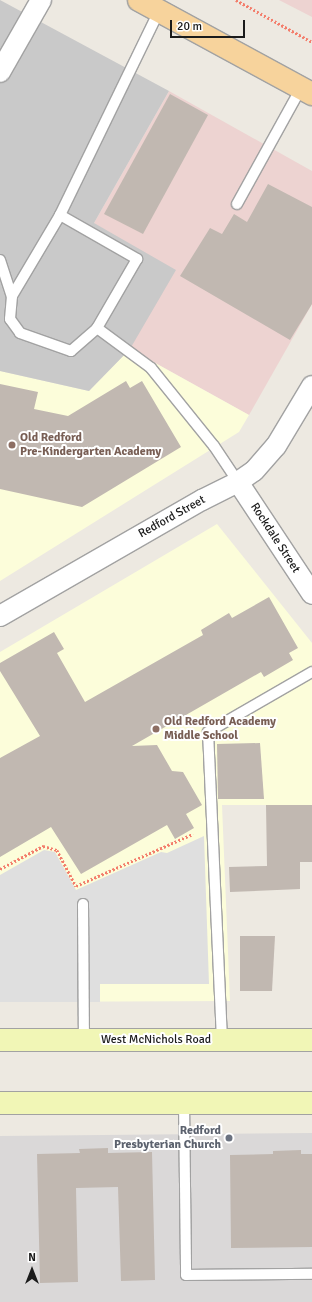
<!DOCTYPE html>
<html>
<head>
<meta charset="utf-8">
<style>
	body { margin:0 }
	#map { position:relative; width:312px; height:1302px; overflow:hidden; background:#ede9e1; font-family:Signika,sans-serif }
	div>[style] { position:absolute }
	.residential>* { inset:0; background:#dad8d8 }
	.commercial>* { inset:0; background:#edd3d1 }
	.education>* { inset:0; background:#fcfdda }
	.religious>* { inset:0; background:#c9c9c9 }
	.parking>* { inset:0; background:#dfdfdf }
	.building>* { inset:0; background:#c1b8b1 }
	.path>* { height:2.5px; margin-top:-1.25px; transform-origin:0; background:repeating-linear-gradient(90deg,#f37e6c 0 2px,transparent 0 4px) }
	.roads { filter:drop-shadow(1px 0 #a2a2a2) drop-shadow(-1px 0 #a2a2a2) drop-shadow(0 1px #a2a2a2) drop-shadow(0 -1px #a2a2a2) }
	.service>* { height:10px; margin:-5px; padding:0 5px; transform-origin:5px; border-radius:5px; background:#fff }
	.minor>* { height:20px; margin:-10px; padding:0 10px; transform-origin:10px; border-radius:10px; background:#fff }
	.secondary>* { height:22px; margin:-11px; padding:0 11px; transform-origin:11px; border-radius:11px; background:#f1f6b6 }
	.primary>* { height:22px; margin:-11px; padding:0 11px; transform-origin:11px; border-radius:11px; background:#f7d39c }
	.dots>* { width:11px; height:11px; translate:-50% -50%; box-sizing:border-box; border:2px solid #fff; border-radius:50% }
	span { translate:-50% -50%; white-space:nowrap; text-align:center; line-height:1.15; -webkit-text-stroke:4px #fff; paint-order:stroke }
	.education-label { font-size:12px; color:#785e54; font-weight:700 }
	.left { translate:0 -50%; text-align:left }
	.street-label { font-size:12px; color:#1b1b1b }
	.worship-label { font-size:12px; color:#5b616d; font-weight:700 }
	.right { translate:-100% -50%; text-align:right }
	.north { position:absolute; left:12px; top:1250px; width:40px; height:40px; -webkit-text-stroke:3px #fff; paint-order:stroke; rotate:0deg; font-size:11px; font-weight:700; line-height:16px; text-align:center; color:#1b1b1b }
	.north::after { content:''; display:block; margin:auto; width:14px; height:18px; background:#1b1b1b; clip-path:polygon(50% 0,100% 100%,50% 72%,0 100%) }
	.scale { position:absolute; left:170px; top:20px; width:75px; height:18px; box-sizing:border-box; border:2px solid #1b1b1b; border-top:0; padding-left:5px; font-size:12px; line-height:14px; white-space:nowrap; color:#1b1b1b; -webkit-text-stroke:3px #fff; paint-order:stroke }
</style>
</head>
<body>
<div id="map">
	<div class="residential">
		<i style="clip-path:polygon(312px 1133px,312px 1302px,0 1302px,0 1136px)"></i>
	</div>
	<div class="commercial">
		<i style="clip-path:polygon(279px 0,312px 0,312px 17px)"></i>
		<i style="clip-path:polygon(169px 91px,312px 171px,312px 304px,249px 415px,130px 349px,94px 223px)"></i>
	</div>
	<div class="education">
		<i style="clip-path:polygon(130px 349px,249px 415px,239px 432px,0 581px,0 371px,89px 391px)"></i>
		<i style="clip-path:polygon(217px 524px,312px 643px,312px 805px,222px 805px,230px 1001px,0 1002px,0 652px)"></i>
	</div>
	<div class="religious">
		<i style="clip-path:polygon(0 0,169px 91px,94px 223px,176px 270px,130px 349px,89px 391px,0 371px)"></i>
	</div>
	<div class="parking">
		<i style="clip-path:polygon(204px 836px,209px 984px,100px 984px,100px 1002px,0 1002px,0 875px,44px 850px,55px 852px,76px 890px,161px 852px,167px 853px)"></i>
	</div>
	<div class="building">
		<i style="clip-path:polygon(170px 94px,208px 115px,143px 234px,104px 214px)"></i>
		<i style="clip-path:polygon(268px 184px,312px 207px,312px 304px,290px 340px,180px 276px,210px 228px,222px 234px,234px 214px,247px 222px)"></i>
		<i style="clip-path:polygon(126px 381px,130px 388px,142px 381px,181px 447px,82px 507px,0 489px,0 384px,38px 392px,34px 409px,68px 416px)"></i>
		<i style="clip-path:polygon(269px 597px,298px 648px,289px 653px,293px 660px,264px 677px,261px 672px,132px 746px,157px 745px,172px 771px,183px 772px,202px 805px,186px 814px,194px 828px,175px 839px,167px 825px,81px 874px,51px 827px,0 857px,0 758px,40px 736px,0 671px,0 663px,54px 632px,64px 649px,57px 653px,85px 702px,203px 635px,201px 630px,229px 613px,232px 618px)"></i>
		<i style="clip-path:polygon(260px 743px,264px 799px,218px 799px,217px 744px)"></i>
		<i style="clip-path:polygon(266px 805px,312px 805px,312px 862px,300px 862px,300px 889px,230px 892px,229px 867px,267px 866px)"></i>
		<i style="clip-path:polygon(240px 936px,275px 936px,272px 991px,240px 991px)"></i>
		<i style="clip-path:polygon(108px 1148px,108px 1153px,152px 1152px,155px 1280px,121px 1281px,118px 1187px,76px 1188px,78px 1282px,40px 1283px,37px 1154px,80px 1153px,79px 1149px)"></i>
		<i style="clip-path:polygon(301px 1150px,301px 1154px,312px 1154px,312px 1247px,231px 1248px,230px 1155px,273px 1154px,273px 1151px)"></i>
	</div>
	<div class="path">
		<i style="left:236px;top:0;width:87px;rotate:28.9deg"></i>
		<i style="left:0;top:869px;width:49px;rotate:-28.1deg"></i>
		<i style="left:43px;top:846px;width:15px;rotate:16deg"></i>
		<i style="left:57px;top:850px;width:41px;rotate:62.2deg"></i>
		<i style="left:76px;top:886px;width:128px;rotate:-24deg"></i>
	</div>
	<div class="roads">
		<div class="service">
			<i style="left:237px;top:204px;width:132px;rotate:-61.1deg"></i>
			<i style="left:60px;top:215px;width:89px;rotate:29.7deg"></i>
			<i style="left:137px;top:259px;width:80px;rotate:120.1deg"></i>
			<i style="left:0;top:260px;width:38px;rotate:72deg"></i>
			<i style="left:12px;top:296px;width:23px;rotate:95deg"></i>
			<i style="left:10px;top:319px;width:17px;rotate:54deg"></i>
			<i style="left:20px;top:333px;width:54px;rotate:19.4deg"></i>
			<i style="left:71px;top:351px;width:35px;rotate:-41deg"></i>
			<i style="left:97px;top:328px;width:67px;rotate:36.5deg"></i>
			<i style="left:151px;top:368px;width:100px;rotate:51.1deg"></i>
			<i style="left:214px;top:446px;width:43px;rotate:56.3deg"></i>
			<i style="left:12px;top:296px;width:94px;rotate:-59.3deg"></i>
			<i style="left:60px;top:215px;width:227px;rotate:-64.1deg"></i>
			<i style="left:83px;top:904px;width:136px;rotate:89.6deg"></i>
			<i style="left:222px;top:1040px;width:308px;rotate:-92.6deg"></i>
			<i style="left:208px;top:732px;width:120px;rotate:-30deg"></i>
			<i style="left:184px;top:1103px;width:172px;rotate:89.3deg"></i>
			<i style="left:186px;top:1275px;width:126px;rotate:-0.5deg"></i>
		</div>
		<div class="minor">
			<i style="left:0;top:72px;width:83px;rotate:-60.3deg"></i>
			<i style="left:238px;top:482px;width:134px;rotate:56.5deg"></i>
			<i style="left:0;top:616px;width:233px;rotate:-29.9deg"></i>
			<i style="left:202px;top:500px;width:40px;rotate:-26.6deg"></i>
			<i style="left:238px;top:482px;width:19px;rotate:-35deg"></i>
			<i style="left:254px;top:471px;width:33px;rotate:-49deg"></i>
			<i style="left:276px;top:446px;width:70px;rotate:-59deg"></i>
		</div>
		<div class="secondary">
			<i style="left:0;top:1040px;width:312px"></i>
			<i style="left:0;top:1103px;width:312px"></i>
		</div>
		<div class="primary">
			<i style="left:139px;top:0;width:197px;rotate:28.5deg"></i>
		</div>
	</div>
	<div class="dots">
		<i style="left:12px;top:445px;background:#8d6e63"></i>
		<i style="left:156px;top:729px;background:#8d6e63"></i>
		<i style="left:229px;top:1138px;background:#6b7280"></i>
	</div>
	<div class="education-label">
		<span class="left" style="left:20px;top:445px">Old Redford<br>Pre-Kindergarten Academy</span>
		<span class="left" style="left:164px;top:729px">Old Redford Academy<br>Middle School</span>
	</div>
	<div class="street-label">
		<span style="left:172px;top:517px;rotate:-29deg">Redford Street</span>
		<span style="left:275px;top:538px;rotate:57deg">Rockdale Street</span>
		<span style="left:156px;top:1040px">West McNichols Road</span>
	</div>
	<div class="worship-label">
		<span class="right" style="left:221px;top:1138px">Redford<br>Presbyterian Church</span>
	</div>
	<div class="north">N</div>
	<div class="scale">20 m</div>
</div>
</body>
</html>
